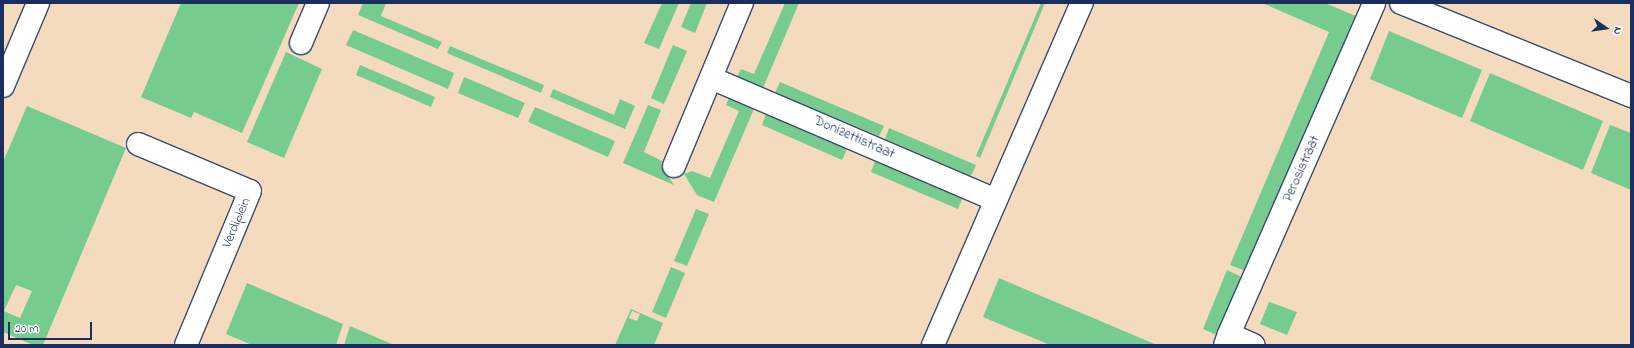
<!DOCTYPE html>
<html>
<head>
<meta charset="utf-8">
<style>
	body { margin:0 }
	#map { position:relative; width:1634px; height:348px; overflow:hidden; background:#f5dbbe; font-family:"Indie Flower",sans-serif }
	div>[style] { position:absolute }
	.green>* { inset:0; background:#76cb8f }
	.roads { filter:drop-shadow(1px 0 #3c496c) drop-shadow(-1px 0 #3c496c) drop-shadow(0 1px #3c496c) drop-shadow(0 -1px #3c496c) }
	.street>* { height:22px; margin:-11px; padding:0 11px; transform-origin:11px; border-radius:11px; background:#fff }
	span { translate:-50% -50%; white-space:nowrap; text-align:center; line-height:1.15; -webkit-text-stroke:3.5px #fff; paint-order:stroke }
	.street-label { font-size:14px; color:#1b2f5e }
	.frame { position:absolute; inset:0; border:4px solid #1b2f5e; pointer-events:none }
	.north { position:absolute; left:1586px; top:8px; width:40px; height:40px; -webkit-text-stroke:3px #fff; paint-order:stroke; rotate:103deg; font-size:11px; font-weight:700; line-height:16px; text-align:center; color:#1b2f5e }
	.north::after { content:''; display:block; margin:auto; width:14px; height:18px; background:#1b2f5e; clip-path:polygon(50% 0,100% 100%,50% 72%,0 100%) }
	.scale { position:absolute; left:8px; top:322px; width:84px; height:18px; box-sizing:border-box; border:2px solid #1b2f5e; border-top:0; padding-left:5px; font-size:12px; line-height:14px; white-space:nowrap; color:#1b2f5e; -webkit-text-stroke:3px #fff; paint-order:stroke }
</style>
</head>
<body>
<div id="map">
	<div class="green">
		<i style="clip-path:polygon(181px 3px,299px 3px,242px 133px,194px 112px,191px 118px,141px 97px)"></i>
		<i style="clip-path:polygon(363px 3px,386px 3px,381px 16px,442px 42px,438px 49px,358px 15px)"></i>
		<i style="clip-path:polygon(662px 3px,679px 3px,659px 49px,644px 43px)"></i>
		<i style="clip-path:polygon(691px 3px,707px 3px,695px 33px,681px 27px)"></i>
		<i style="clip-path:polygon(785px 3px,799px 3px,763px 88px,737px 77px,741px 69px,754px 74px)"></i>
		<i style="clip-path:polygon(1041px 3px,1045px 3px,980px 158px,976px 156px)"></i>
		<i style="clip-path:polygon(1262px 3px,1325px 3px,1358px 17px,1248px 272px,1230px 265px,1329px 32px)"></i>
		<i style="clip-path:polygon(353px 30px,454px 73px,448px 89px,346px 45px)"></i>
		<i style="clip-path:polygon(1389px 31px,1482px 70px,1462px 118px,1370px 79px)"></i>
		<i style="clip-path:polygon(673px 45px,687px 51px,664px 104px,651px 98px)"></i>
		<i style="clip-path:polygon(450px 46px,544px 85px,541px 93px,447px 53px)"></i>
		<i style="clip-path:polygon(286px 52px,322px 69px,284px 158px,247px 142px)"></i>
		<i style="clip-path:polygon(360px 65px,435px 97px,431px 107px,356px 75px)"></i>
		<i style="clip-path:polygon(1490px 73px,1603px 121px,1583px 170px,1470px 121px)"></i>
		<i style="clip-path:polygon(464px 77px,525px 103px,518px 118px,458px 93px)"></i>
		<i style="clip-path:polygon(780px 82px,884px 126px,879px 136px,775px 93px)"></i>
		<i style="clip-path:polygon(553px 89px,614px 115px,620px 99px,635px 106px,625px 129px,550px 97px)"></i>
		<i style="clip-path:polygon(729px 98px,754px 109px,714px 202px,697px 195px,684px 174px,692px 171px,710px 178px,739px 111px,726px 105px)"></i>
		<i style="clip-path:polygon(648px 105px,661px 110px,644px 152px,662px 161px,661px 165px,674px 185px,623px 163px)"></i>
		<i style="clip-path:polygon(evenodd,27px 106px,126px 148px,43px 345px,33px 345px,3px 332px,3px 162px,27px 106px,16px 285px,32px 291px,20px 318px,4px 311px,16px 285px)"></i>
		<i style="clip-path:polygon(535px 107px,615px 141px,608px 157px,528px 122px)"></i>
		<i style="clip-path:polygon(766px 114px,847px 149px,842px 160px,762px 125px)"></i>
		<i style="clip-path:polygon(1610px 125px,1631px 133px,1631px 190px,1591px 173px)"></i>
		<i style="clip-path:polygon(889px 128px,976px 165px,971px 176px,885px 139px)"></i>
		<i style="clip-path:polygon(875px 161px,963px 197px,958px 209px,871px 172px)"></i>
		<i style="clip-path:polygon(696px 209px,709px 214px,687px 266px,674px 261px)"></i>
		<i style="clip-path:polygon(671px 267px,685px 273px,666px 318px,652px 312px)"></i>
		<i style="clip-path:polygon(1227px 270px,1246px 279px,1221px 337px,1203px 329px)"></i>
		<i style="clip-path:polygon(999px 278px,1020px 287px,1157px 345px,1050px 345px,983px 317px)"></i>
		<i style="clip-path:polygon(247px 283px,343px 324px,336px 345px,252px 345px,226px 334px)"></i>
		<i style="clip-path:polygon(1269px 302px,1297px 312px,1287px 335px,1260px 324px)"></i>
		<i style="clip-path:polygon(evenodd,631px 309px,663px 323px,654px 345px,615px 345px,631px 309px,632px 311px,640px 314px,637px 321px,629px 318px,632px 311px)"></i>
		<i style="clip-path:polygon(350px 326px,394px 345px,344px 345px)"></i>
	</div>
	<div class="roads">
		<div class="street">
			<i style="left:1401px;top:3px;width:248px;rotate:22deg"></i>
			<i style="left:301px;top:43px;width:43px;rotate:-67deg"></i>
			<i style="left:711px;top:78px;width:310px;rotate:23.2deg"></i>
			<i style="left:3px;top:86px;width:90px;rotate:-67.1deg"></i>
			<i style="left:138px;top:144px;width:121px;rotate:22.8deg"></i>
			<i style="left:250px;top:191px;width:167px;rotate:112.6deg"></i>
			<i style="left:674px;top:166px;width:177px;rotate:-67.4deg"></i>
			<i style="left:1229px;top:334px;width:361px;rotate:-66.3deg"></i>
			<i style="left:933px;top:345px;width:373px;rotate:-66.5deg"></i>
			<i style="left:1225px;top:345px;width:12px;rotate:-70deg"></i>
			<i style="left:1229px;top:334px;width:27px;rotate:24deg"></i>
		</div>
	</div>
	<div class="street-label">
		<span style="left:854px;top:138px;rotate:24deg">Donizettistraat</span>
		<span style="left:1302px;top:169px;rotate:-66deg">Perosistraat</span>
		<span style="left:237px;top:223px;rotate:-67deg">Verdiplein</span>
	</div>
	<div class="frame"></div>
	<div class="north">N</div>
	<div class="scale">20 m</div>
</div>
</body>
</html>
